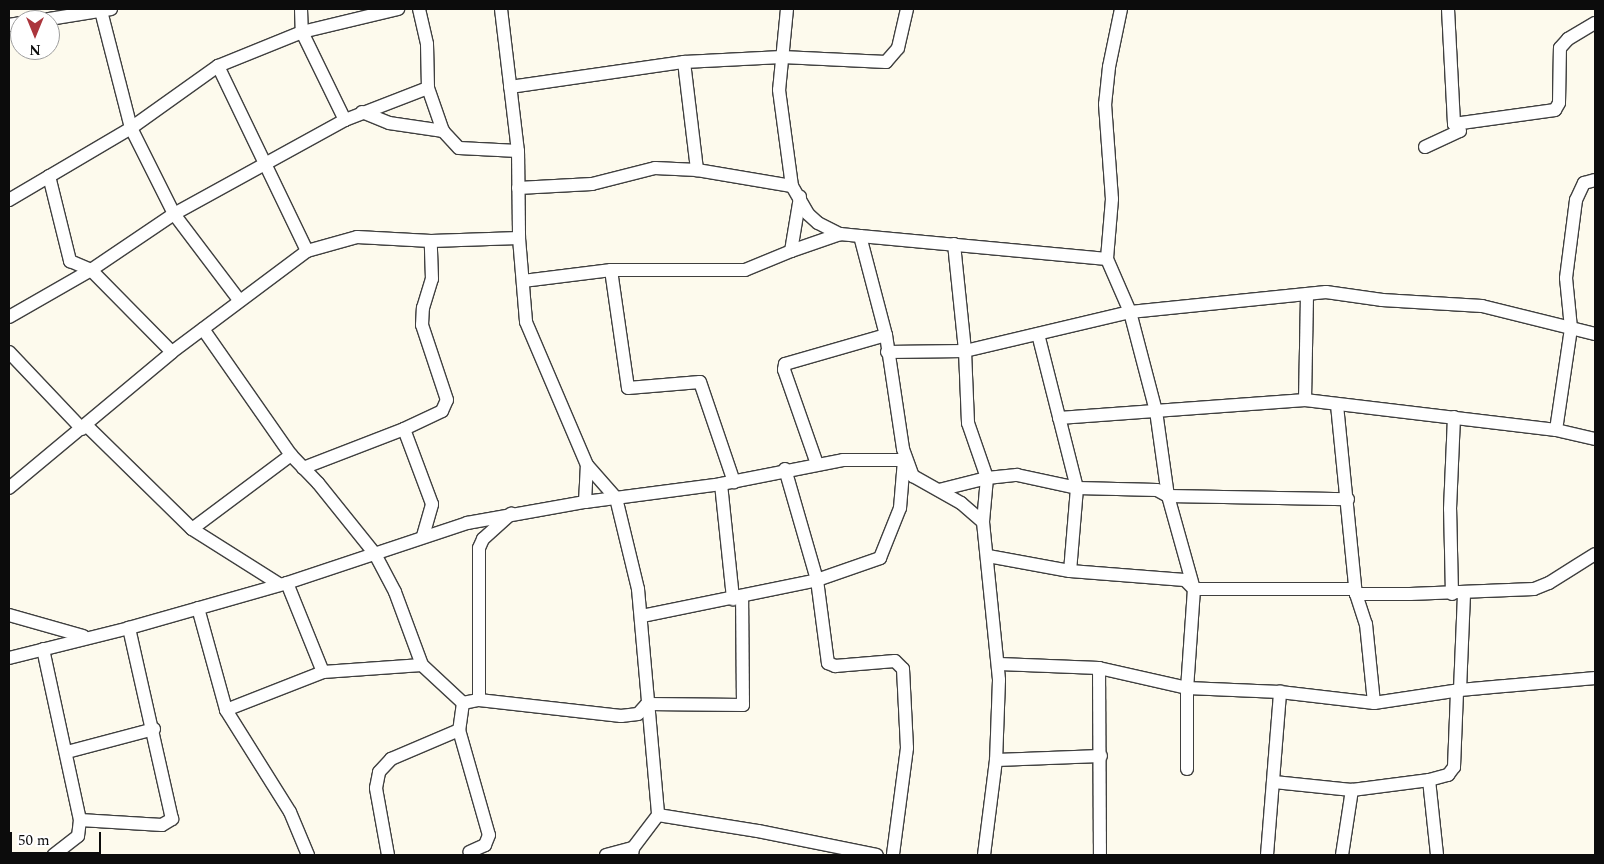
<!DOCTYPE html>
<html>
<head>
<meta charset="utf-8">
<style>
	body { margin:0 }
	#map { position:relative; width:1604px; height:864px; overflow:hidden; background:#fdfaed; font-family:Spectral,serif }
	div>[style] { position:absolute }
	.roads { filter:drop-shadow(1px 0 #3f3f3f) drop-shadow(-1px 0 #3f3f3f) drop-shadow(0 1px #3f3f3f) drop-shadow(0 -1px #3f3f3f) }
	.minor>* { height:12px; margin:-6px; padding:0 6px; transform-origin:6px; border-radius:6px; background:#fff }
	span { translate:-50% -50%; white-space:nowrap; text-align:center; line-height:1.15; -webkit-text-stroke:5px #fff; paint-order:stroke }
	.frame { position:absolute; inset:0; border:10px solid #0c0c0c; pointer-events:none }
	.north { position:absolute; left:10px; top:10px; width:50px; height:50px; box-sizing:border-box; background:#fff; border:1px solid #9e9e9e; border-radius:50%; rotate:180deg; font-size:14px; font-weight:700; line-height:20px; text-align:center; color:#0c0c0c }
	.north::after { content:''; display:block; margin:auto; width:18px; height:22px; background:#ab353c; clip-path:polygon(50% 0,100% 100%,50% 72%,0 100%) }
	.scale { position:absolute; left:10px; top:832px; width:91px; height:22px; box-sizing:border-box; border:2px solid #0c0c0c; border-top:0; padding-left:6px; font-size:15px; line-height:18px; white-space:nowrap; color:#0c0c0c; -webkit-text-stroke:4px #fff; paint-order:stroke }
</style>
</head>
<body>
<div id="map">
	<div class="roads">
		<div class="minor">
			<i style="left:301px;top:9px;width:23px;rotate:88deg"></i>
			<i style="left:302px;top:32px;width:98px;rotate:64deg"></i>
			<i style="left:419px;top:9px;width:36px;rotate:77deg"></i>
			<i style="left:427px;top:44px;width:44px;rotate:88.7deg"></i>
			<i style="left:428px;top:88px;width:46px;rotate:70.8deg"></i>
			<i style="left:501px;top:9px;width:143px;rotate:83.2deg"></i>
			<i style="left:518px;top:151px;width:87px;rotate:89.3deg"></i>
			<i style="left:519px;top:238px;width:84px;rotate:85.2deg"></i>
			<i style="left:526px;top:322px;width:155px;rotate:66.9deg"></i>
			<i style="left:587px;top:465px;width:44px;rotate:48.7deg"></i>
			<i style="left:616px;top:498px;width:94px;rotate:76.4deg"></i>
			<i style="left:638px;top:589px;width:227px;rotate:84.9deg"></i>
			<i style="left:658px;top:815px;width:41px;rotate:127.1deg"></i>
			<i style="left:633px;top:848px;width:7px;rotate:98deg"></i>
			<i style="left:787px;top:9px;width:81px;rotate:95.6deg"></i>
			<i style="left:779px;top:90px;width:97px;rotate:82.3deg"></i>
			<i style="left:792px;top:186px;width:32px;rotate:60deg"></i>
			<i style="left:808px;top:214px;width:13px;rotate:42deg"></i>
			<i style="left:818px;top:223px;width:25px;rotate:27deg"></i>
			<i style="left:840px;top:234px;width:20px;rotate:6deg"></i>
			<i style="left:860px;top:236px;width:102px;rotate:75.3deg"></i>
			<i style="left:886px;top:335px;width:115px;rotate:81.5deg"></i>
			<i style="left:903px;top:449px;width:29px;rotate:70deg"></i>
			<i style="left:913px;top:476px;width:55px;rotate:29.4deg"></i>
			<i style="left:961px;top:503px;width:29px;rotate:41deg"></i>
			<i style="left:983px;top:522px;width:159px;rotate:84.2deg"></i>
			<i style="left:999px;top:680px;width:80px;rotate:92.1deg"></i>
			<i style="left:996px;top:760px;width:96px;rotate:97.2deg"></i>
			<i style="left:1121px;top:9px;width:59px;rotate:101.7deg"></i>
			<i style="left:1109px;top:67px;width:37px;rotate:96deg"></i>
			<i style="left:1105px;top:104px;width:95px;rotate:85.8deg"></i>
			<i style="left:1112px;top:199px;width:60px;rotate:94.8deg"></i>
			<i style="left:1107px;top:259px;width:58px;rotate:66.5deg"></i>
			<i style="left:1130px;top:312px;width:102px;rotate:75.3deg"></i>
			<i style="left:1156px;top:411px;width:86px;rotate:82deg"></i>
			<i style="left:1168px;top:496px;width:97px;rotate:74.4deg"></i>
			<i style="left:1194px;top:589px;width:99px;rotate:94deg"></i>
			<i style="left:1187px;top:688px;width:81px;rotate:90deg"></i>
			<i style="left:1448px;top:9px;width:115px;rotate:87deg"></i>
			<i style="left:101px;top:11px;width:121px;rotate:75.6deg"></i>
			<i style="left:131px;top:128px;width:96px;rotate:63.4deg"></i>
			<i style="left:174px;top:214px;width:108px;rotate:52.9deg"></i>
			<i style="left:43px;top:20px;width:69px;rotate:-9.2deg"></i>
			<i style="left:9px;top:25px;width:11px;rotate:-10deg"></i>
			<i style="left:684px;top:62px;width:109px;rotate:83.1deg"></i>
			<i style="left:218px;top:66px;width:205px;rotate:64.3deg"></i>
			<i style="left:510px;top:87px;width:176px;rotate:-8.2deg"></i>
			<i style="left:684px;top:62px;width:98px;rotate:-2.9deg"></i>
			<i style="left:782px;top:57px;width:104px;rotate:2.8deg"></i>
			<i style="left:886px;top:62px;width:18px;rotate:-49deg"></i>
			<i style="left:898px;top:48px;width:40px;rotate:-77deg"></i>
			<i style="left:362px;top:112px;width:29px;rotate:22deg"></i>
			<i style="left:389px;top:123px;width:55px;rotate:8.4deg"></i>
			<i style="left:443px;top:131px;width:23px;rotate:47deg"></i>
			<i style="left:459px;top:148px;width:59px;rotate:2.9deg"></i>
			<i style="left:1425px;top:147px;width:38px;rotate:-25deg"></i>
			<i style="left:1460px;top:131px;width:9px;rotate:-131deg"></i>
			<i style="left:1454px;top:124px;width:102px;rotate:-7.9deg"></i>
			<i style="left:1555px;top:110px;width:8px;rotate:-60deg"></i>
			<i style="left:1559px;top:103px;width:55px;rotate:-89deg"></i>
			<i style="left:1560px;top:48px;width:12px;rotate:-48deg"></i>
			<i style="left:1568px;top:39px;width:31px;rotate:-31deg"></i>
			<i style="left:49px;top:176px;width:88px;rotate:76.1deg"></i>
			<i style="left:70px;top:261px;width:23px;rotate:23deg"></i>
			<i style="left:91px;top:270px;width:115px;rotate:45.4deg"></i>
			<i style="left:518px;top:188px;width:74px;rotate:-3.1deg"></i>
			<i style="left:592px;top:184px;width:65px;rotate:-14.3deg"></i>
			<i style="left:655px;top:168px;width:42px;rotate:2.7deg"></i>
			<i style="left:697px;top:170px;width:96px;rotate:9.6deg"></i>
			<i style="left:9px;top:200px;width:142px;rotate:-30.5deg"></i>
			<i style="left:131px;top:128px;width:107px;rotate:-35.5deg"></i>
			<i style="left:218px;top:66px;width:91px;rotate:-22deg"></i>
			<i style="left:302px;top:32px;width:99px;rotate:-13.5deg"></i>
			<i style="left:860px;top:236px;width:248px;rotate:5.3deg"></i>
			<i style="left:954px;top:244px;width:108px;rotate:84.1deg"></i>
			<i style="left:965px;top:351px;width:72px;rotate:87.6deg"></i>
			<i style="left:968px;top:423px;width:58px;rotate:70.9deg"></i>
			<i style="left:987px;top:478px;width:44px;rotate:95.2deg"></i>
			<i style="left:791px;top:251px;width:52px;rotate:-19.1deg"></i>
			<i style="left:611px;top:270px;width:119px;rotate:81.8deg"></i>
			<i style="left:628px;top:388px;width:72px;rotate:-4.8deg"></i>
			<i style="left:700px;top:382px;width:106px;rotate:71.2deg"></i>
			<i style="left:523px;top:281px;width:89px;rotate:-7.1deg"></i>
			<i style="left:611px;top:270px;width:134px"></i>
			<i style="left:745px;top:270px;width:50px;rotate:-22.4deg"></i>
			<i style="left:791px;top:251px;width:55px;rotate:-80.5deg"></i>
			<i style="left:9px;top:317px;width:95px;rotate:-29.8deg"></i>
			<i style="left:91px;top:270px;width:100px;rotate:-34deg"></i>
			<i style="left:174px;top:214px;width:195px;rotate:-28.8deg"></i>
			<i style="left:345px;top:120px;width:89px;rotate:-21.1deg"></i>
			<i style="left:203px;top:329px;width:154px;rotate:55.1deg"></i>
			<i style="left:291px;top:455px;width:39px;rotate:46deg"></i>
			<i style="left:318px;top:483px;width:91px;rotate:51.2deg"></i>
			<i style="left:375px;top:554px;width:43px;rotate:62.2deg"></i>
			<i style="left:395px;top:592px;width:78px;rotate:69.7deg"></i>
			<i style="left:422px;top:665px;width:56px;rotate:42.8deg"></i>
			<i style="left:463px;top:703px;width:27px;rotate:98deg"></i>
			<i style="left:459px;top:730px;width:109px;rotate:74.1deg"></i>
			<i style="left:489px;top:835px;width:11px;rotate:112deg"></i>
			<i style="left:485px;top:845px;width:17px;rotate:156deg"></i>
			<i style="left:1038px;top:334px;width:159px;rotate:75.8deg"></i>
			<i style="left:1077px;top:488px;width:83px;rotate:94.8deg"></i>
			<i style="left:9px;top:352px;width:106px;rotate:46.5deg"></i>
			<i style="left:887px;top:352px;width:78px;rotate:-0.7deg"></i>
			<i style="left:965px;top:351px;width:170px;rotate:-13.3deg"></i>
			<i style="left:1130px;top:312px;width:197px;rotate:-5.8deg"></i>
			<i style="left:1326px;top:292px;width:57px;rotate:8.1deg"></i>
			<i style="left:1382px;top:300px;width:100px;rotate:3.4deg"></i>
			<i style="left:1482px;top:306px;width:116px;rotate:13.9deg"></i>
			<i style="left:1305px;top:400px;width:106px;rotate:-88.9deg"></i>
			<i style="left:1337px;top:405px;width:190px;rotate:84.3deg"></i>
			<i style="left:1356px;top:594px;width:32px;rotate:72deg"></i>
			<i style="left:1366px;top:624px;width:79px;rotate:84.2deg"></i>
			<i style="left:1059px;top:418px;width:247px;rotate:-4.2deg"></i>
			<i style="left:1305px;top:400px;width:253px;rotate:6.8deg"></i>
			<i style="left:1556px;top:430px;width:40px;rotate:13deg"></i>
			<i style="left:87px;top:426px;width:147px;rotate:44.4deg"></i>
			<i style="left:192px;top:529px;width:103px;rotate:32.3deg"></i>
			<i style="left:1556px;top:430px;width:103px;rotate:-81.6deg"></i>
			<i style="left:1571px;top:328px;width:50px;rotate:-95.7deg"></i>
			<i style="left:1566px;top:278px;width:79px;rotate:-82.7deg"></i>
			<i style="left:1576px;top:200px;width:19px;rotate:-65deg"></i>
			<i style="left:1584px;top:183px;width:11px;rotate:-15deg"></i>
			<i style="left:817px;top:464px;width:100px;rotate:-109.3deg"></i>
			<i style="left:784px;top:370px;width:6px;rotate:-81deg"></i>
			<i style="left:785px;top:364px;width:105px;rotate:-16deg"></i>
			<i style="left:303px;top:468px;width:108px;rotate:-21.1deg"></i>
			<i style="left:785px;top:469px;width:116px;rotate:73.9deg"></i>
			<i style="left:817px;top:580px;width:84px;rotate:82.5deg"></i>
			<i style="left:828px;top:663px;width:8px;rotate:23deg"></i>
			<i style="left:835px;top:666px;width:60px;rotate:-4.8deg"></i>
			<i style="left:895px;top:661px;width:11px;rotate:45deg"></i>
			<i style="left:903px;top:669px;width:79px;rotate:87.1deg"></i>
			<i style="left:907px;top:748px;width:108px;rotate:97.5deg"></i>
			<i style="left:721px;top:484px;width:116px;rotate:84deg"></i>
			<i style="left:9px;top:488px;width:212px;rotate:-39.8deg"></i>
			<i style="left:172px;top:352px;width:169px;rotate:-36.8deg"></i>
			<i style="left:307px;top:251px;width:52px;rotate:-15.6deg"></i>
			<i style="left:357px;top:237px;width:74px;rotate:3.1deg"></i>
			<i style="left:431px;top:241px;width:88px;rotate:-2deg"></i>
			<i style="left:939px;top:490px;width:49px;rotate:-14deg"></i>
			<i style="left:987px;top:478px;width:30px;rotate:-6deg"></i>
			<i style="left:1017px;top:475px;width:61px;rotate:12.2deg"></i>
			<i style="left:1077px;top:488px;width:80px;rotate:1.4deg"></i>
			<i style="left:1157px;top:490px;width:13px;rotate:29deg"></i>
			<i style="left:1168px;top:496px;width:180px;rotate:1deg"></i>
			<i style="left:585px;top:502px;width:37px;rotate:-87deg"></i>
			<i style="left:192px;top:529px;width:124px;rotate:-36.8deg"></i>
			<i style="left:423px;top:536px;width:33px;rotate:-74deg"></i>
			<i style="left:432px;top:504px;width:80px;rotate:-110.5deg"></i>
			<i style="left:404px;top:429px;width:42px;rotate:-25.3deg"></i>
			<i style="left:442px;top:411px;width:12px;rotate:-66deg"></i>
			<i style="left:447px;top:400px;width:79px;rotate:-108.4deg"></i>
			<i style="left:422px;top:325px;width:17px;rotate:-87deg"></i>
			<i style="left:423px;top:308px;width:30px;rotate:-73deg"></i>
			<i style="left:432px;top:279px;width:38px;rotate:-92deg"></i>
			<i style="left:988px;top:556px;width:83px;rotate:10.4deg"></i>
			<i style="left:1070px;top:571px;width:115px;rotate:4.5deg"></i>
			<i style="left:1185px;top:580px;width:13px;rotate:45deg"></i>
			<i style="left:1194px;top:589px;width:160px"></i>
			<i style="left:1354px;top:589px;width:5px;rotate:68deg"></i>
			<i style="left:1356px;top:594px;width:54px"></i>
			<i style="left:1410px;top:594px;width:124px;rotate:-2.3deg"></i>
			<i style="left:1534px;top:589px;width:16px;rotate:-22deg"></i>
			<i style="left:1549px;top:583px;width:54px;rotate:-32.2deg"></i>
			<i style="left:287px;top:583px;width:96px;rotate:68deg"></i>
			<i style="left:323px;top:672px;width:99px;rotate:-4deg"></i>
			<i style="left:1452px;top:594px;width:85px;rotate:-91.3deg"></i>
			<i style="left:1450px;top:509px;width:92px;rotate:-87.5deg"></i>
			<i style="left:198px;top:608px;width:106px;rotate:74.6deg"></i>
			<i style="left:226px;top:710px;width:120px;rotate:57.9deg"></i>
			<i style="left:290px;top:812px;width:47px;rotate:67.3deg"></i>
			<i style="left:9px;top:615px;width:77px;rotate:15.8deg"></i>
			<i style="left:642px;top:616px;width:179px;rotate:-11.6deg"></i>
			<i style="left:817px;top:580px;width:67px;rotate:-19.2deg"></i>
			<i style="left:880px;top:558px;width:54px;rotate:-68.2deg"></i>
			<i style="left:900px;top:508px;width:48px;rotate:-85.2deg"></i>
			<i style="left:43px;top:649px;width:175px;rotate:77.8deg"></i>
			<i style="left:80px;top:820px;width:16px;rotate:97deg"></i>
			<i style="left:78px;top:836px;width:31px;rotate:142deg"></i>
			<i style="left:9px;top:658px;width:124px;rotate:-14deg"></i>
			<i style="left:129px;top:628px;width:164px;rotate:-15.9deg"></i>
			<i style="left:287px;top:583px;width:190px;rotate:-18.4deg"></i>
			<i style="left:467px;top:523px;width:120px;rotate:-10.1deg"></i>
			<i style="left:585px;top:502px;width:137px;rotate:-7.5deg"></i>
			<i style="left:721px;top:484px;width:124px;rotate:-11.1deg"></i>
			<i style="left:843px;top:460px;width:61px"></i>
			<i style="left:904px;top:460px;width:6px;rotate:59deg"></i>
			<i style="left:999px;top:664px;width:100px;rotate:2.3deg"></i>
			<i style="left:1099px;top:668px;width:90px;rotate:12.8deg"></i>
			<i style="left:1187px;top:688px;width:93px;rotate:2.5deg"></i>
			<i style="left:1280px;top:692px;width:95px;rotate:6.7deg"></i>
			<i style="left:1374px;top:703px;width:87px;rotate:-8.6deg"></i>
			<i style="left:1460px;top:690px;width:136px;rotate:-5.1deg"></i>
			<i style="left:1099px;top:668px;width:187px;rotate:89.7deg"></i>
			<i style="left:1460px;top:690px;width:96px;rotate:-87.6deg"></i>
			<i style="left:479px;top:700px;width:152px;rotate:-90deg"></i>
			<i style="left:479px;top:548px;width:10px;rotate:-66deg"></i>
			<i style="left:483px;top:539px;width:38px;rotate:-42deg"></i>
			<i style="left:463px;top:703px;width:16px;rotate:-11deg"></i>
			<i style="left:479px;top:700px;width:143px;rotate:6.4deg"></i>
			<i style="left:621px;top:716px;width:17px;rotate:-7deg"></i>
			<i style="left:638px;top:714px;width:13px;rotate:-48deg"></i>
			<i style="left:647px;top:704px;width:96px;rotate:0.6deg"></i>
			<i style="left:743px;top:705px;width:107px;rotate:-90.5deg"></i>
			<i style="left:226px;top:710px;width:104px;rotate:-21.4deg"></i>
			<i style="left:67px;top:752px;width:90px;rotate:-14.8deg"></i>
			<i style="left:996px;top:760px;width:105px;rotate:-2.2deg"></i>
			<i style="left:1429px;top:780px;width:20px;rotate:-15deg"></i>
			<i style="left:1448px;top:775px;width:10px;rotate:-53deg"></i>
			<i style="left:1454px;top:767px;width:76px;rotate:-87.7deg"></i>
			<i style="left:1274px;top:782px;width:78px;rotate:5.9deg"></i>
			<i style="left:1352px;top:790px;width:78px;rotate:-7.4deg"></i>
			<i style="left:1429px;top:780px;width:75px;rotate:83.9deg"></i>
			<i style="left:658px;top:815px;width:101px;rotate:9.1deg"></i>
			<i style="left:758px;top:831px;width:121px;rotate:11.4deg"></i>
			<i style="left:80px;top:820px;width:82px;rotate:3.5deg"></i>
			<i style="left:162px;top:825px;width:12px;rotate:-31deg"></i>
			<i style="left:172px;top:819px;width:196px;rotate:-102.7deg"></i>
			<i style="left:388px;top:855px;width:68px;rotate:-100.2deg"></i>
			<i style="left:376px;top:788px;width:16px;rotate:-79deg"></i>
			<i style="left:379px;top:772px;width:18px;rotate:-47deg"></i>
			<i style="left:391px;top:759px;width:74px;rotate:-23.1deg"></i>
			<i style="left:606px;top:855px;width:28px;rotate:-15deg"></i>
			<i style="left:1267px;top:855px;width:164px;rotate:-85.4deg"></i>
			<i style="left:1342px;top:855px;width:66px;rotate:-81.3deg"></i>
		</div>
	</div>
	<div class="frame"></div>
	<div class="north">N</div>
	<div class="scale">50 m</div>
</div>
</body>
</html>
